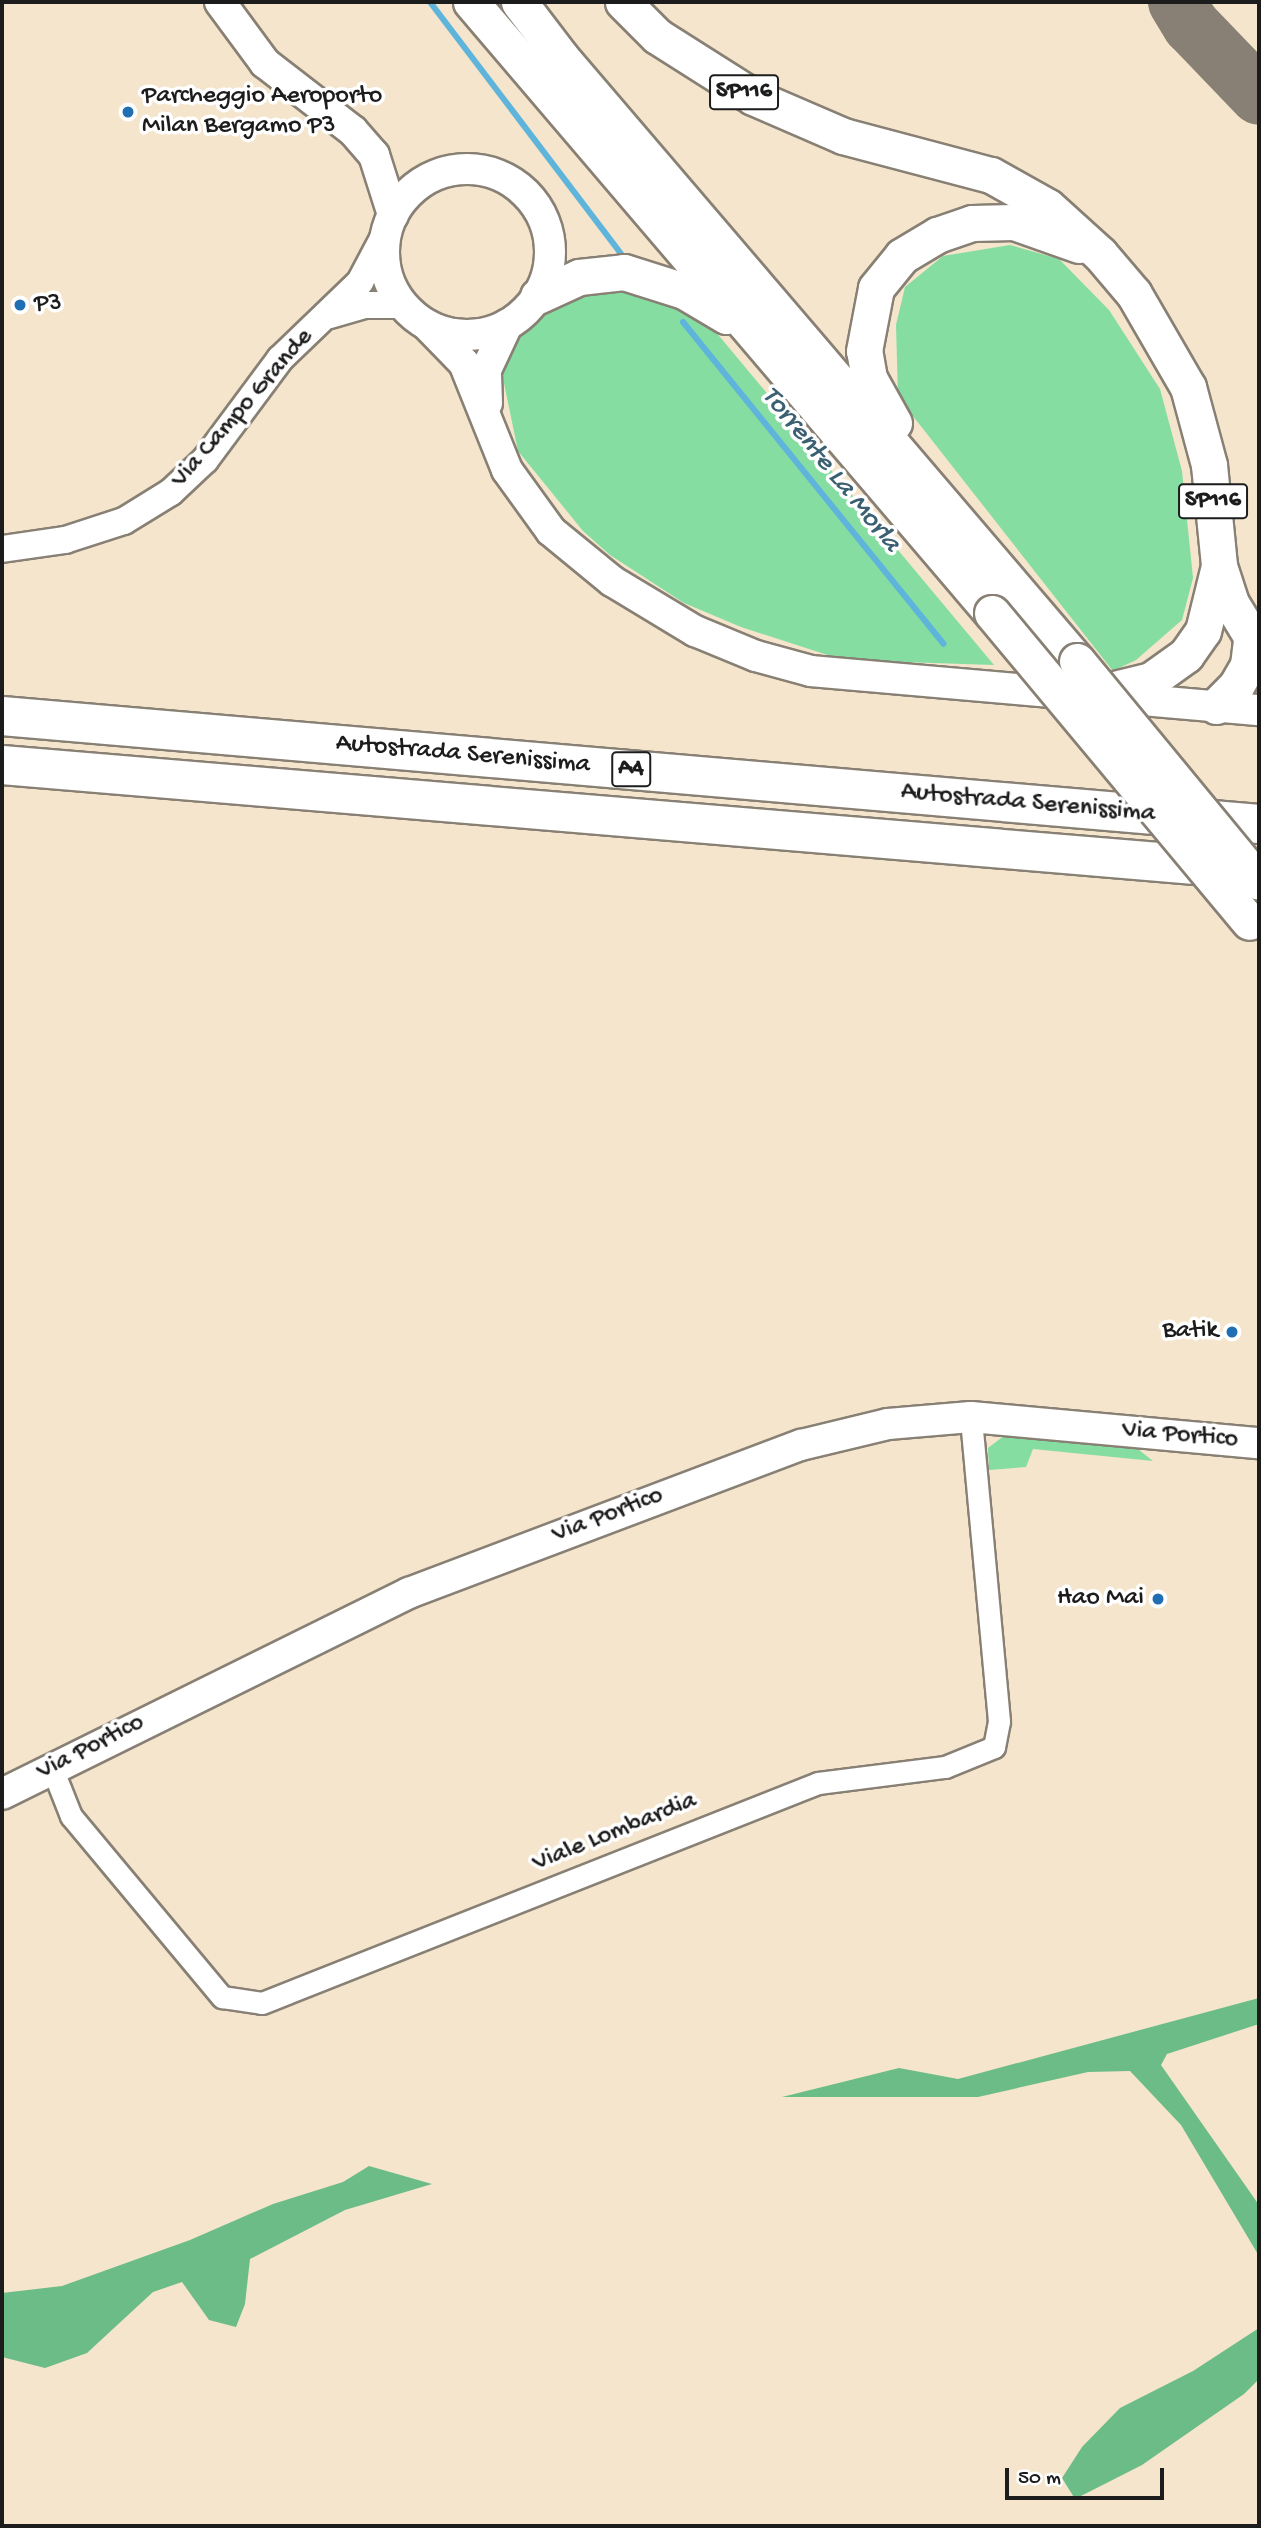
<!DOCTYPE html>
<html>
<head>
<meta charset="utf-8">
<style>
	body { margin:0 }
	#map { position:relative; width:1261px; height:2528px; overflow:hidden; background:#f4e5cc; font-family:"Gochi Hand",sans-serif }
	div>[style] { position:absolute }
	.green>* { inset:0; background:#85dda2 }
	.forest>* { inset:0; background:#6cbc88 }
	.stream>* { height:6px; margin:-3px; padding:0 3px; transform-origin:3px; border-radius:3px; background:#5fb4db }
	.taxiway>* { height:58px; margin:-29px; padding:0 29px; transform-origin:29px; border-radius:29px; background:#888074 }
	.roads { filter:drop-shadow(2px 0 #888074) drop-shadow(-2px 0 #888074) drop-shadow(0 2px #888074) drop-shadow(0 -2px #888074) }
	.minor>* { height:21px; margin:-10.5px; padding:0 10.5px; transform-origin:10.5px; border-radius:10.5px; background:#fff }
	.tertiary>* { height:26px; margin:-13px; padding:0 13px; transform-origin:13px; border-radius:13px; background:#fff }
	.secondary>* { height:30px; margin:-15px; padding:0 15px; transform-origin:15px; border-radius:15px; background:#fff }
	.secondary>.ring { margin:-15px; padding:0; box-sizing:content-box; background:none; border:30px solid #fff; border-radius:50% }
	.trunk>* { height:35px; margin:-17.5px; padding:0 17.5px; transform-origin:17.5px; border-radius:17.5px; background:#fff }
	.motorway>* { height:38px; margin:-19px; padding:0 19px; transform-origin:19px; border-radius:19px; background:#fff }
	.bridges { filter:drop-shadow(2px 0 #888074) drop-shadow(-2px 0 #888074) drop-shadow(0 2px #888074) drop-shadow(0 -2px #888074) }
	.trunk-bridge>* { height:35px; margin:-17.5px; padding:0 17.5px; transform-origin:17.5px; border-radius:17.5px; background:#fff }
	.dots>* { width:19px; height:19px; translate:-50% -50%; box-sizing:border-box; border:4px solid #fff; border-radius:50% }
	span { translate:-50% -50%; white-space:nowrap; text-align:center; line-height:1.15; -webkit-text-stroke:7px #fff; paint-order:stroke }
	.shield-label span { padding:2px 5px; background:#fff; border:2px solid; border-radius:5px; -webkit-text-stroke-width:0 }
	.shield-label { font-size:24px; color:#1c1c1c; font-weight:700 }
	.poi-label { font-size:26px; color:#1c1c1c }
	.left { translate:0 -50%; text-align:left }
	.right { translate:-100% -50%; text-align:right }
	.street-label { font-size:26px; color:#1c1c1c }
	.water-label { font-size:28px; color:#3a6072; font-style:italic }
	.frame { position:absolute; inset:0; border:4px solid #1c1c1c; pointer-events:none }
	.scale { position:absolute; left:1005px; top:2468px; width:159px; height:32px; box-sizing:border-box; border:4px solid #1c1c1c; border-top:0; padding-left:9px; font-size:21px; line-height:24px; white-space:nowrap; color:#1c1c1c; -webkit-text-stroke:5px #fff; paint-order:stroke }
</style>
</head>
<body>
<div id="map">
	<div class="green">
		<i style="clip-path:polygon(1010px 245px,1059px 259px,1109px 310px,1160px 389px,1182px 471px,1193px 578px,1182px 620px,1136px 660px,1113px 671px,898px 397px,896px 325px,905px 287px,943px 256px)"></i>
		<i style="clip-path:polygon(600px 282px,689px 307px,715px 331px,994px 665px,843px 660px,741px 627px,684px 603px,610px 555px,583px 531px,518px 451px,499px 359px,515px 335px,542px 312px)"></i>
		<i style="clip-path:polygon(1005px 1435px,1134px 1446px,1153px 1461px,1033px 1449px,1026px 1467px,989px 1470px,988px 1448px)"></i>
	</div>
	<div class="forest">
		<i style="clip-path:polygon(1259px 1998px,1259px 2024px,1167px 2054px,1161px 2065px,1259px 2205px,1259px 2256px,1181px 2125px,1130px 2071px,1088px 2072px,978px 2097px,782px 2097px,899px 2068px,958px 2079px)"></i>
		<i style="clip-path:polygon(369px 2166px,432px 2184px,345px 2210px,250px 2259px,245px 2304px,236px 2327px,209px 2320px,182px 2282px,153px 2292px,87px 2353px,45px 2368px,2px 2357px,2px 2293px,62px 2286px,190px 2240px,273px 2204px,343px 2182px)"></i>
		<i style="clip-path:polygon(1259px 2328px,1259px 2379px,1244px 2394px,1142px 2465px,1075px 2499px,1062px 2478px,1082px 2447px,1120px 2408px,1193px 2371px)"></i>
	</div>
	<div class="stream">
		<i style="left:430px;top:2px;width:316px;rotate:52.8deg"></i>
		<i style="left:683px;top:322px;width:414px;rotate:51deg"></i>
	</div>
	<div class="taxiway">
		<i style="left:1177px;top:2px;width:27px;rotate:59deg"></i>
		<i style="left:1191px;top:25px;width:98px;rotate:46.2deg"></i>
	</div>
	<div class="roads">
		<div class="minor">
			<i style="left:52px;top:1768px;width:52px;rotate:68.4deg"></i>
			<i style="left:71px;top:1816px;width:236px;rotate:50.2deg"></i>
			<i style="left:222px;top:1997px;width:40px;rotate:8.5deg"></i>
			<i style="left:262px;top:2003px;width:598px;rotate:-21.59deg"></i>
			<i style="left:818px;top:1783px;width:128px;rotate:-7.2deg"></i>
			<i style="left:945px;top:1767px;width:53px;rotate:-22.2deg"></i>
			<i style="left:994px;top:1747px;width:26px;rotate:-79deg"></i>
			<i style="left:999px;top:1721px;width:305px;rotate:-95.3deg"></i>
		</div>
		<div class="tertiary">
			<i style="left:330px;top:315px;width:35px;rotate:-16deg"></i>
			<i style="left:364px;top:305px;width:39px"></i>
			<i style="left:2px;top:549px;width:64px;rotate:-8.1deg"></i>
			<i style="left:65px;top:540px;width:62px;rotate:-17.9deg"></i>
			<i style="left:124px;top:521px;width:55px;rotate:-31.7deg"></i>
			<i style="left:171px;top:492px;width:47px;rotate:-43.3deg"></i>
			<i style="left:205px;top:460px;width:126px;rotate:-53.4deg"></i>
			<i style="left:280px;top:359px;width:111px;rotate:-43.9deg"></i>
			<i style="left:360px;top:282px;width:58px;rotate:-62.1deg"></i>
		</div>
		<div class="secondary">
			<i style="left:220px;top:2px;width:76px;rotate:53.6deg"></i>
			<i style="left:265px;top:63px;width:111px;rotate:37.7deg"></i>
			<i style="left:353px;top:131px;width:32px;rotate:49deg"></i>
			<i style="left:374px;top:155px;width:63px;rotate:72.4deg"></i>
			<i class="ring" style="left:384px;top:169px;width:136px;height:136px"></i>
			<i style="left:427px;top:325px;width:53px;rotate:45.8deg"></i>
			<i style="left:464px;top:363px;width:115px;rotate:68.1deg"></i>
			<i style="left:507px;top:470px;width:75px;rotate:54.2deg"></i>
			<i style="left:551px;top:531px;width:79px;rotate:39.3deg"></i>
			<i style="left:612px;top:581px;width:97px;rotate:31.1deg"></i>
			<i style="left:695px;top:631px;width:66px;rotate:22.3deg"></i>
			<i style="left:756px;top:656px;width:57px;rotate:15.3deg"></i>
			<i style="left:811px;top:671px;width:450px;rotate:5deg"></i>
			<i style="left:487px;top:403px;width:33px;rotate:-92deg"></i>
			<i style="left:486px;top:370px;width:50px;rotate:-65deg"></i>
			<i style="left:2px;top:1794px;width:454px;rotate:-26.3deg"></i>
			<i style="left:409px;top:1593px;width:419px;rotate:-20.7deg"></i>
			<i style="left:801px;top:1445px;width:89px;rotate:-13.6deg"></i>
			<i style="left:888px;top:1424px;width:83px;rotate:-4.8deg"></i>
			<i style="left:971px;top:1417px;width:289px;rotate:5.2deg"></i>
		</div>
		<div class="trunk">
			<i style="left:471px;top:2px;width:803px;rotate:49.55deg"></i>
			<i style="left:519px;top:2px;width:69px;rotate:52.6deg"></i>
			<i style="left:561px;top:57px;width:794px;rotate:49.49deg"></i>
			<i style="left:623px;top:2px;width:48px;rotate:45deg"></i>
			<i style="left:657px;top:36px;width:114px;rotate:32.4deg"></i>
			<i style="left:753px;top:97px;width:98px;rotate:23.4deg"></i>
			<i style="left:843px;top:136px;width:153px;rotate:14.8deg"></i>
			<i style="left:991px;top:175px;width:65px;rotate:29.3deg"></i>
			<i style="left:1048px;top:207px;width:70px;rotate:42.1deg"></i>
			<i style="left:1100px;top:254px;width:52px;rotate:49.6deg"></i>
			<i style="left:1134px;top:294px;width:108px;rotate:59.9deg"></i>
			<i style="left:1188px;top:387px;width:81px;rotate:74.9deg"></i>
			<i style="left:1209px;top:465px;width:101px;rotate:84.3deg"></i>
			<i style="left:1219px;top:566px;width:39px;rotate:72deg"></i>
			<i style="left:1231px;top:603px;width:54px;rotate:58.7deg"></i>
			<i style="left:538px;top:296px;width:45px;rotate:-24.9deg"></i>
			<i style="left:579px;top:277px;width:45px;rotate:-6.3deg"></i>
			<i style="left:624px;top:272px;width:63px;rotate:17.6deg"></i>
			<i style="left:684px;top:291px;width:49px;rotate:30.8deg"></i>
			<i style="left:894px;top:423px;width:51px;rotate:-119.1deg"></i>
			<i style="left:869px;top:378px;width:27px;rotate:-100deg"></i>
			<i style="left:864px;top:351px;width:64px;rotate:-79.2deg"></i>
			<i style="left:876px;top:288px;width:41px;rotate:-50.9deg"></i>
			<i style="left:902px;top:256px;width:41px;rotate:-31deg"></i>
			<i style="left:937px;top:235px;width:37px;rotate:-19deg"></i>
			<i style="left:972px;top:223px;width:42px;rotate:-1.4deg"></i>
			<i style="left:1014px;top:222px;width:69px;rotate:19.5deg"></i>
			<i style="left:1090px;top:695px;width:63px;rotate:-13.8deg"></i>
			<i style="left:1151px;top:680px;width:43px;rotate:-35.5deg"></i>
			<i style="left:1186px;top:655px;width:29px;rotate:-55deg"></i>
			<i style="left:1203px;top:631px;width:67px;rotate:-76.2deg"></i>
			<i style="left:1216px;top:706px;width:28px;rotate:-45deg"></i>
			<i style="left:1236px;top:686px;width:24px;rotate:-60deg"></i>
			<i style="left:1248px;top:665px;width:25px;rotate:-83deg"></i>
		</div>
		<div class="motorway">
			<i style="left:2px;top:716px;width:1262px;rotate:4.91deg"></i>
			<i style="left:2px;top:765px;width:1233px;rotate:4.79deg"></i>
		</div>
	</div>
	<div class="bridges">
		<div class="trunk-bridge">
			<i style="left:992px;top:613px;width:402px;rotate:50.2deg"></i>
			<i style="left:1077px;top:661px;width:286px;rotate:50.5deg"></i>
		</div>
	</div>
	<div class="dots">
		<i style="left:128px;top:112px;background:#1f6fb2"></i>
		<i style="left:20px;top:305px;background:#1f6fb2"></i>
		<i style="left:1232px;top:1332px;background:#1f6fb2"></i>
		<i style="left:1158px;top:1599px;background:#1f6fb2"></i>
	</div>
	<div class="shield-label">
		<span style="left:744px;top:92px">SP116</span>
		<span style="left:1213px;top:501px">SP116</span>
		<span style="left:631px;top:769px">A4</span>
	</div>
	<div class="poi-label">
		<span class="left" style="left:142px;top:112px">Parcheggio Aeroporto<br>Milan Bergamo P3</span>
		<span class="left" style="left:34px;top:305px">P3</span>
		<span class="right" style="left:1218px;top:1332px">Batik</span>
		<span class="right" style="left:1144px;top:1599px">Hao Mai</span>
	</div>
	<div class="street-label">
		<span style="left:243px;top:409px;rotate:-49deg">Via Campo Grande</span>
		<span style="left:463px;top:755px;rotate:5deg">Autostrada Serenissima</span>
		<span style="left:1028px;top:804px;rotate:5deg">Autostrada Serenissima</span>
		<span style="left:1180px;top:1436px;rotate:5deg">Via Portico</span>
		<span style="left:608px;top:1516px;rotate:-21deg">Via Portico</span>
		<span style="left:91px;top:1748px;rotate:-27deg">Via Portico</span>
		<span style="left:615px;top:1833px;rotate:-22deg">Viale Lombardia</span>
	</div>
	<div class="water-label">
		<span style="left:830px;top:470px;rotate:51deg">Torrente La Morla</span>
	</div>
	<div class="frame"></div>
	<div class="scale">50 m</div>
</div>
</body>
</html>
